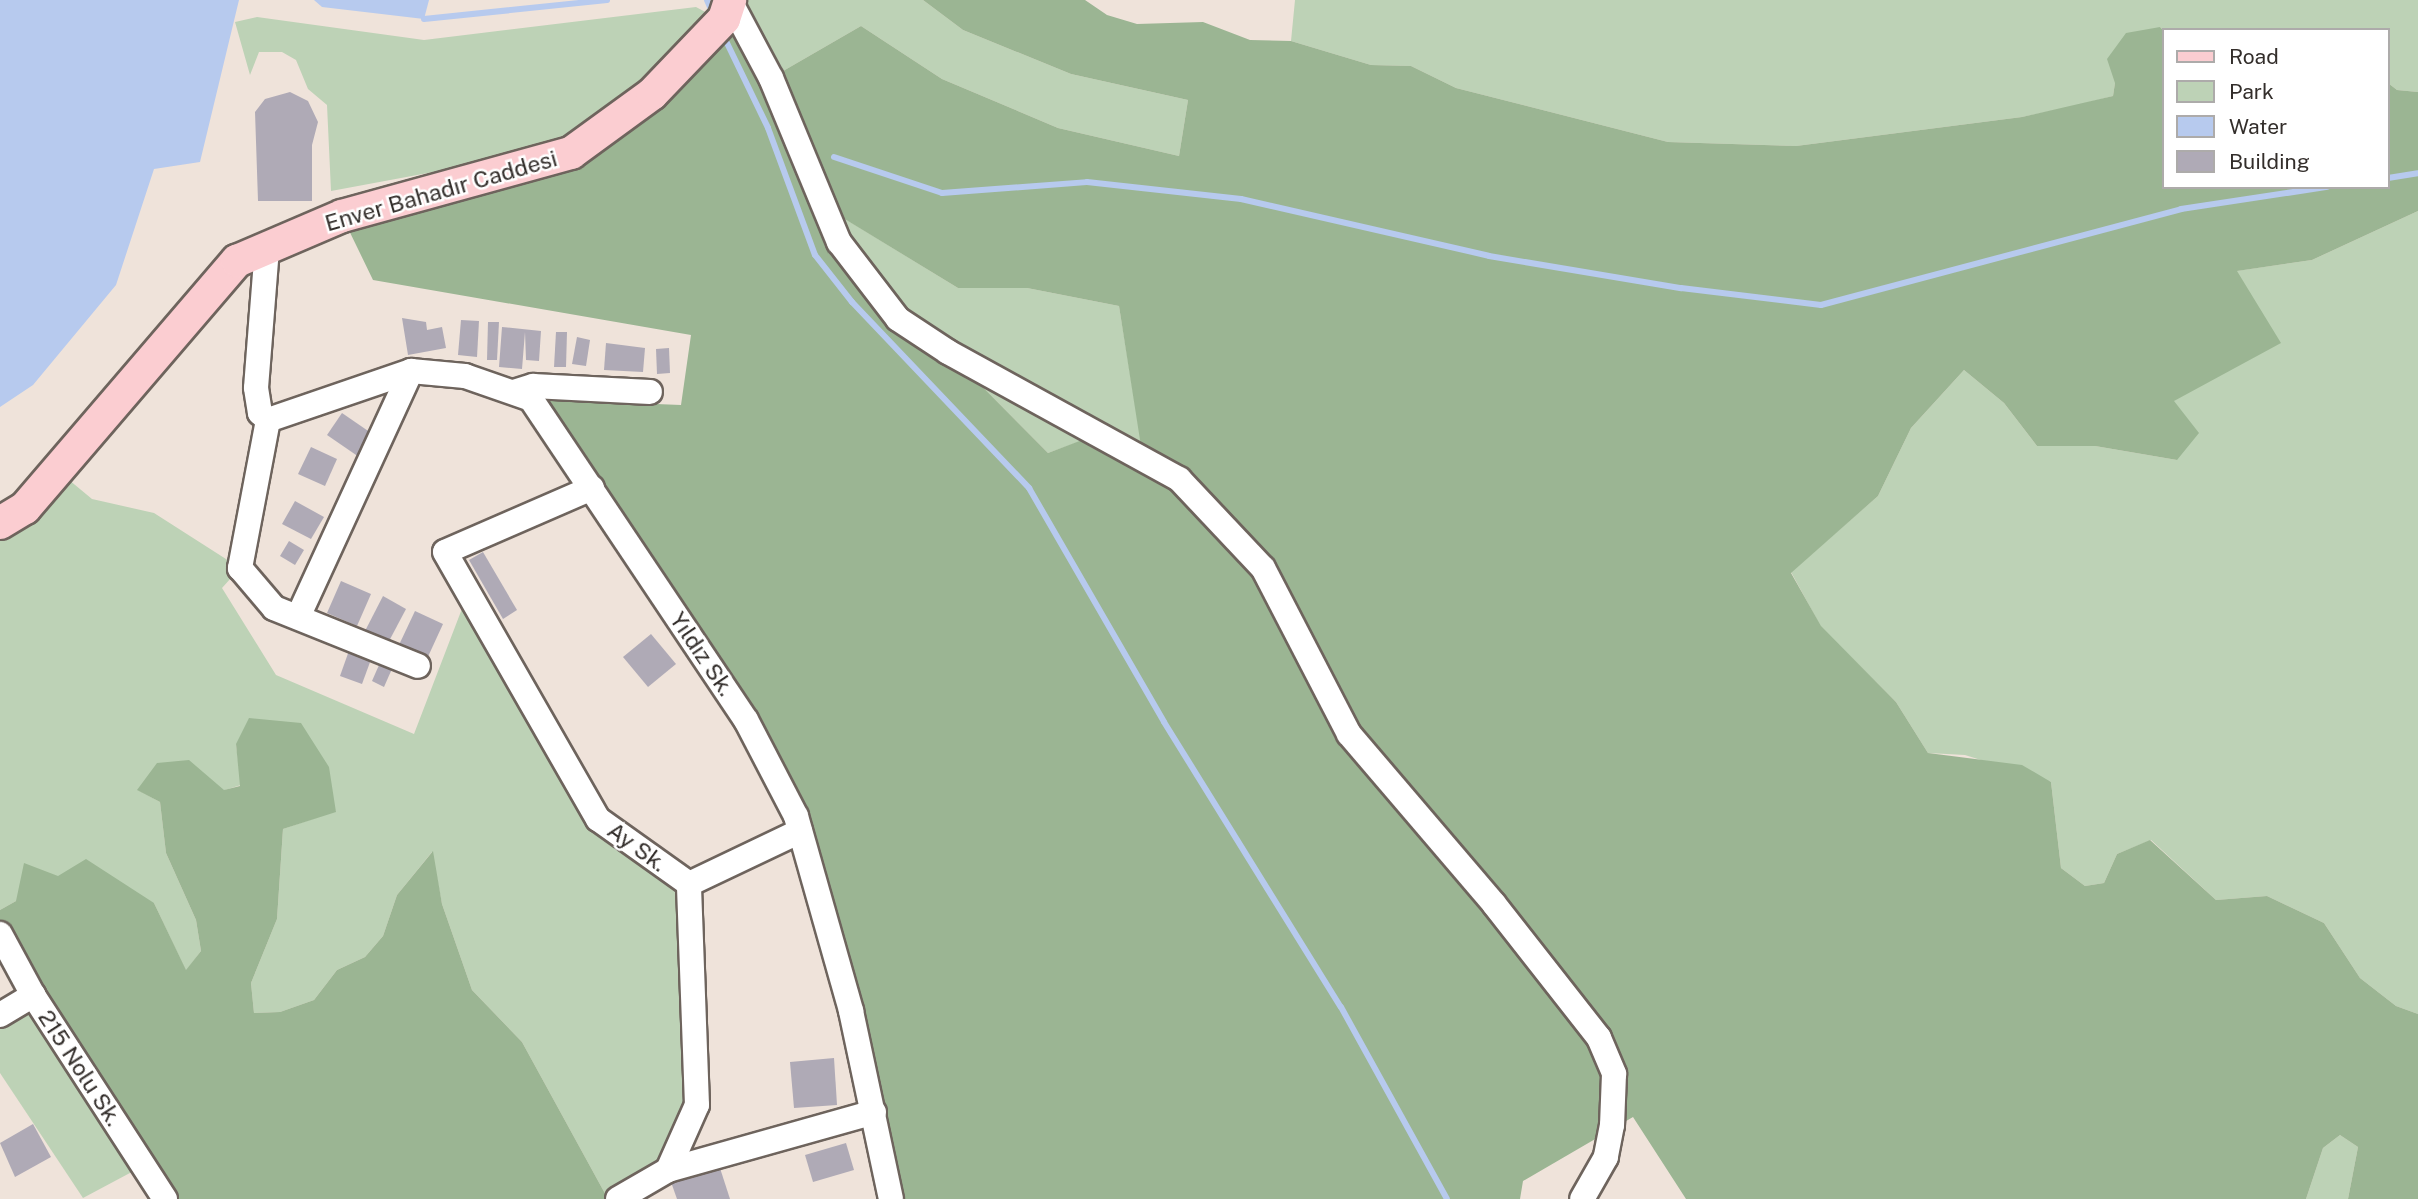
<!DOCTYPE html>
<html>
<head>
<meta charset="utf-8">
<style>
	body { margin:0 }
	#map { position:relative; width:2418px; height:1199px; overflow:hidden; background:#efe3da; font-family:"Public Sans",sans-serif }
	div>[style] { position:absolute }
	.green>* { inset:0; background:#bdd2b6 }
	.forest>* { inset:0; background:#9bb593 }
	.water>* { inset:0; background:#b7caee }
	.stream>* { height:6px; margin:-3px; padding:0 3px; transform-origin:3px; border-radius:3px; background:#b7caee }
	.building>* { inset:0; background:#afaab6 }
	.roads { filter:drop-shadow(2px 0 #6e645d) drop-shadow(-2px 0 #6e645d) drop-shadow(0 2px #6e645d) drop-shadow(0 -2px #6e645d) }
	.minor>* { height:24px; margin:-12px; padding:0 12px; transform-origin:12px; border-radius:12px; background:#fff }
	.major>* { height:32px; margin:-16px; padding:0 16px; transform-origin:16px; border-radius:16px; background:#fbcdd1 }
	span { translate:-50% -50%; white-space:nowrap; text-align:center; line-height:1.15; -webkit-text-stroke:5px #fff; paint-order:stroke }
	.street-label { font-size:23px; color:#332e2b }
	.legend { position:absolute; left:2162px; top:28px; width:228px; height:161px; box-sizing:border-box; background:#fff; border:2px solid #adabaa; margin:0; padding:9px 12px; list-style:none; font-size:21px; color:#332e2b }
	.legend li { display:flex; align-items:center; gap:14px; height:35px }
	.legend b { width:35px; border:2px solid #adabaa }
</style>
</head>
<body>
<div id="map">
	<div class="green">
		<i style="clip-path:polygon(730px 0,923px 0,963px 30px,1071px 74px,1188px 100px,1179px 156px,1058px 128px,942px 79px,861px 26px,771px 78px)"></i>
		<i style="clip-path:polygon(1295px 0,2418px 0,2418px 92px,2397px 90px,2388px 83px,2388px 30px,2164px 31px,2160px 27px,2115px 83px,2113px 96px,2074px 106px,2022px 117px,1796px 146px,1668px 142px,1456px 88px,1411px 66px,1371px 65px,1291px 41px)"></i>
		<i style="clip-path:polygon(696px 7px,709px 14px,678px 50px,601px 117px,530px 154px,331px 191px,327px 105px,308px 89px,296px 60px,282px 52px,259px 52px,250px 75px,235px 22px,257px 17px,424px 40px)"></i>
		<i style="clip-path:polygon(824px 206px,958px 288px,1027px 288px,1119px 306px,1144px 459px,1098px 435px,1048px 453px,948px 352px,898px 319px)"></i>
		<i style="clip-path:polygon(2418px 211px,2418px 1014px,2396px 1006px,2360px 978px,2324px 923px,2267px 896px,2216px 900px,2151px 840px,2117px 854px,2104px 883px,2085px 886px,2061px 868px,2051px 782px,1965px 755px,1928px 753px,1896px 702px,1821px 627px,1791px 572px,1878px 496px,1911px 428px,1964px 370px,2004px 403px,2037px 446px,2095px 446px,2177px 460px,2174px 401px,2236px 271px,2312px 260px)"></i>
		<i style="clip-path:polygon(57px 470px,92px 499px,154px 513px,240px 568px,222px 588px,276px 675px,414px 734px,468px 593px,598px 819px,689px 884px,697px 1105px,668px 1170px,608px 1199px,522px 1042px,472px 990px,442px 904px,432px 852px,397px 895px,383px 936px,365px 957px,337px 970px,314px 1000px,280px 1012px,254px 1013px,251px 983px,277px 919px,283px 829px,336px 811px,236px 744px,241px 785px,225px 790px,138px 790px,160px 802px,166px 853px,196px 920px,201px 951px,186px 971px,154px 903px,16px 901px,0 910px,0 523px)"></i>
		<i style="clip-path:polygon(33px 995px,143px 1166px,83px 1198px,0 1073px,0 1015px)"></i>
		<i style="clip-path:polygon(2340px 1135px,2358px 1147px,2348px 1199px,2306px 1199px,2323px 1148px)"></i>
	</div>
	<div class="forest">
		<i style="clip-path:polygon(evenodd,923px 0,1085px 0,1107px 15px,1137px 24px,1203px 22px,1250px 40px,1291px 41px,1371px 65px,1411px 66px,1456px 88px,1668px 142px,1796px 146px,2022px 117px,2113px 96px,2115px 83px,2107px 59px,2126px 33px,2160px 27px,2164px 31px,2164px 187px,2388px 187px,2388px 83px,2397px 90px,2418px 92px,2418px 211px,2312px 260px,2237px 271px,2281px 343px,2174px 401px,2199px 433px,2177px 460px,2095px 446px,2037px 446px,2004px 403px,1964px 370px,1911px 428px,1878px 496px,1791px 573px,1821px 626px,1896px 702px,1928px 753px,2022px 765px,2051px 782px,2061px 868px,2085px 886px,2104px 883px,2117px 854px,2150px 840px,2216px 900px,2267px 896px,2324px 923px,2360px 978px,2396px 1006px,2418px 1014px,2418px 1199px,2348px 1199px,2358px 1147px,2340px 1135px,2323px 1148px,2306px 1199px,1686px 1199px,1633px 1117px,1523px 1181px,1520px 1199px,891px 1199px,796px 816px,531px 399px,681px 405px,691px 335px,373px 280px,342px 216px,571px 153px,724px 19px,771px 78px,861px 26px,942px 79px,1058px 128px,1179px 156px,1188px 100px,1071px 74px,963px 30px,923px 0,825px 207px,958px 288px,1027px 288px,1119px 306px,1143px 459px,1098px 434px,1048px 453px,948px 352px,898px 319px,825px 207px)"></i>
		<i style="clip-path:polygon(249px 718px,301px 723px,329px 767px,336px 812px,283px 829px,277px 919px,251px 983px,254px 1013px,280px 1012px,314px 1000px,337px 970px,365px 957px,383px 936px,397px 895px,433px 851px,442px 904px,472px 990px,522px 1042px,608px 1199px,165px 1199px,0 934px,0 910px,16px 901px,24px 863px,58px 876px,86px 859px,154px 903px,186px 970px,201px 951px,196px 920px,166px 853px,160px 802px,137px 790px,157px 763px,189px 760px,224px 790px,240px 786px,236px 744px)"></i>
	</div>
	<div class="water">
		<i style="clip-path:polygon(0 0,239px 0,200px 162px,154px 169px,116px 285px,33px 385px,0 407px)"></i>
		<i style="clip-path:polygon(314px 0,429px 0,424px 19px,322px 7px)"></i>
	</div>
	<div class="stream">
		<i style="left:707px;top:0;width:8px;rotate:67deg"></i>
		<i style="left:424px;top:19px;width:184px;rotate:-5.9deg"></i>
		<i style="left:727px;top:43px;width:94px;rotate:64.2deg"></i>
		<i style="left:768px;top:128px;width:135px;rotate:69.7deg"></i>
		<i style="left:815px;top:255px;width:60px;rotate:51.8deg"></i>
		<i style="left:852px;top:302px;width:257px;rotate:46.4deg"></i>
		<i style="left:1029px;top:488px;width:270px;rotate:60deg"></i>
		<i style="left:1164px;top:722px;width:335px;rotate:58.2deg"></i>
		<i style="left:1341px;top:1007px;width:219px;rotate:61.1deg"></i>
		<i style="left:834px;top:157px;width:114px;rotate:18.4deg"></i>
		<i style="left:942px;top:193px;width:145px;rotate:-4.3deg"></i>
		<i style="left:1087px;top:182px;width:155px;rotate:6.3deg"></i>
		<i style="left:1241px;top:199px;width:254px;rotate:12.9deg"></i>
		<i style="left:1489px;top:256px;width:195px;rotate:9.5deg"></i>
		<i style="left:1681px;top:288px;width:141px;rotate:6.9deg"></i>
		<i style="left:1821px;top:305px;width:373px;rotate:-14.9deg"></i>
		<i style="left:2181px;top:209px;width:148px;rotate:-8.6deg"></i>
		<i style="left:2388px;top:178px;width:30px;rotate:-9deg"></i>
	</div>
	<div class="building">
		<i style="clip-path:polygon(290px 92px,308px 101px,318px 122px,312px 145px,312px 201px,258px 201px,255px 112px,265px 99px)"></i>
		<i style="clip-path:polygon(402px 318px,426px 322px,427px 330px,442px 327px,446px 348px,408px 355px)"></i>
		<i style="clip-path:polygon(461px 320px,479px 321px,477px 357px,458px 355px)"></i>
		<i style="clip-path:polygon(488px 322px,499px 322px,497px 360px,487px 360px)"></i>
		<i style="clip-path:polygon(502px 327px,541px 331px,539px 361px,526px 360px,525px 332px,522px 369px,499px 367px)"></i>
		<i style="clip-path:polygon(556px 332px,567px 332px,566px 367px,554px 367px)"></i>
		<i style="clip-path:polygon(577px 337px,590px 340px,586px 366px,572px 364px)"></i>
		<i style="clip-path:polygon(606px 343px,645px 348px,643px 372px,604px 370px)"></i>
		<i style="clip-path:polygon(669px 348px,670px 373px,657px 374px,656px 349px)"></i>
		<i style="clip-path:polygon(342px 413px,374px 435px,359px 457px,327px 435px)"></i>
		<i style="clip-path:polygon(311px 447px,337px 459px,325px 486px,298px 474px)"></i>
		<i style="clip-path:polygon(295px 501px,324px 517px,311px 539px,282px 524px)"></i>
		<i style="clip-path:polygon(289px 541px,304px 550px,295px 565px,280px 556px)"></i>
		<i style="clip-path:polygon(483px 552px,517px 610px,503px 619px,469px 560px)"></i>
		<i style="clip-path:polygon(341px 581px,371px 594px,357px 626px,327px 613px)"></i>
		<i style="clip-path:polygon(383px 596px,406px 609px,388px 643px,365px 631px)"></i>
		<i style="clip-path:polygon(415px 611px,443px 624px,426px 661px,398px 647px)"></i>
		<i style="clip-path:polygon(651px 634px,676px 664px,648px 687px,623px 657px)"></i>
		<i style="clip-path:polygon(351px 645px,373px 654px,362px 684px,340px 676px)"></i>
		<i style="clip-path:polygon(383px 656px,395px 662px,384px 687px,372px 681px)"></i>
		<i style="clip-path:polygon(834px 1058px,837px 1105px,794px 1108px,790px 1062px)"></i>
		<i style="clip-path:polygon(33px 1124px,51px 1157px,15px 1177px,0 1143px)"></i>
		<i style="clip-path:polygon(846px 1143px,854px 1170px,813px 1182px,805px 1155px)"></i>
		<i style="clip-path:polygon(719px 1165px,730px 1199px,677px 1199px,671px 1182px)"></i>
	</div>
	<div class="roads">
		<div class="minor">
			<i style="left:730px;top:1px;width:87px;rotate:62deg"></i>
			<i style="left:771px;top:78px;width:178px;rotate:67.5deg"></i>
			<i style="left:839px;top:242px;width:97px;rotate:52.5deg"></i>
			<i style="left:898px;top:319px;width:60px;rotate:33.4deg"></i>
			<i style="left:948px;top:352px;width:264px;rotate:28.8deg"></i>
			<i style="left:1179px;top:479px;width:122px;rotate:46.7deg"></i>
			<i style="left:1263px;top:568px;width:187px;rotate:62.6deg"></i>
			<i style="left:1349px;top:734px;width:223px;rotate:49.5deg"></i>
			<i style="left:1494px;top:904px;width:170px;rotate:51.9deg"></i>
			<i style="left:1599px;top:1038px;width:39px;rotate:67deg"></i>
			<i style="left:1614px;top:1074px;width:51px;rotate:92.2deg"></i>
			<i style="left:1612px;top:1125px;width:33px;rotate:101deg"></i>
			<i style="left:1606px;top:1157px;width:48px;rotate:119.7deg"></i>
			<i style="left:267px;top:248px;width:140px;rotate:94.5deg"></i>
			<i style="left:256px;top:388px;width:25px;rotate:81deg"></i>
			<i style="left:260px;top:413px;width:11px;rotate:41deg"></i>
			<i style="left:514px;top:392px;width:20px;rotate:-18deg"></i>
			<i style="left:533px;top:386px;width:117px;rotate:2.9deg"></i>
			<i style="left:268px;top:420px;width:151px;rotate:-18.9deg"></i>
			<i style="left:411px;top:371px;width:54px;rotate:5.3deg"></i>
			<i style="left:465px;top:376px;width:70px;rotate:19.2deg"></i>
			<i style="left:531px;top:399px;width:386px;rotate:56.2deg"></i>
			<i style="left:746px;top:720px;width:108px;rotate:62.5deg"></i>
			<i style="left:796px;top:816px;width:203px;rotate:74.2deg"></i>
			<i style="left:851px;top:1011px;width:192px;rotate:78deg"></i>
			<i style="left:268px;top:420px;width:151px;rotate:100.7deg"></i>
			<i style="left:240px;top:568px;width:52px;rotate:49.6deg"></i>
			<i style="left:274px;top:608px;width:155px;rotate:21.9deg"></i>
			<i style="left:592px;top:488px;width:160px;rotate:156.5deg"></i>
			<i style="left:445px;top:552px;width:308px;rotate:60.2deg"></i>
			<i style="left:598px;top:819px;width:112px;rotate:35.5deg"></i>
			<i style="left:298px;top:617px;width:271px;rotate:-65.3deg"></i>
			<i style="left:689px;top:884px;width:123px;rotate:-25.5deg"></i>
			<i style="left:0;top:934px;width:69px;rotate:61.6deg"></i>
			<i style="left:33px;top:995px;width:243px;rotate:57.1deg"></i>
			<i style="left:0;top:1015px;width:39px;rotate:-31deg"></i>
			<i style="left:668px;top:1170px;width:71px;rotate:-66deg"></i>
			<i style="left:697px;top:1105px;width:221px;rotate:-92.1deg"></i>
			<i style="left:618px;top:1199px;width:58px;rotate:-30.1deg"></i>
			<i style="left:668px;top:1170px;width:214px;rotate:-15.7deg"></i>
		</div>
		<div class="major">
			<i style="left:0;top:523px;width:29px;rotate:-31deg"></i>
			<i style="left:25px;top:508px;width:326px;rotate:-49.4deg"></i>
			<i style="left:237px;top:261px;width:114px;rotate:-23.2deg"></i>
			<i style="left:342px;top:216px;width:238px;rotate:-15.4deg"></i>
			<i style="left:571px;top:153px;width:100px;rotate:-36.1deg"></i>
			<i style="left:652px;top:94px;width:104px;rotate:-46.2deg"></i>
			<i style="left:724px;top:19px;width:20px;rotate:-72deg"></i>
		</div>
	</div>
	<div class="street-label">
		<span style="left:441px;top:191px;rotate:-16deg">Enver Bahadır Caddesi</span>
		<span style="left:702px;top:654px;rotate:56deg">Yıldız Sk.</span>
		<span style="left:637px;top:847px;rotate:36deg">Ay Sk.</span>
		<span style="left:80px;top:1068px;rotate:57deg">215 Nolu Sk.</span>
	</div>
	<ul class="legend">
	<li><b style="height:9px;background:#fbcdd1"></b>Road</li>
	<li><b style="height:19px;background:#bdd2b6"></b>Park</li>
	<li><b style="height:19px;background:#b7caee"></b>Water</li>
	<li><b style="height:19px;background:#afaab6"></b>Building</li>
	</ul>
</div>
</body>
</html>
